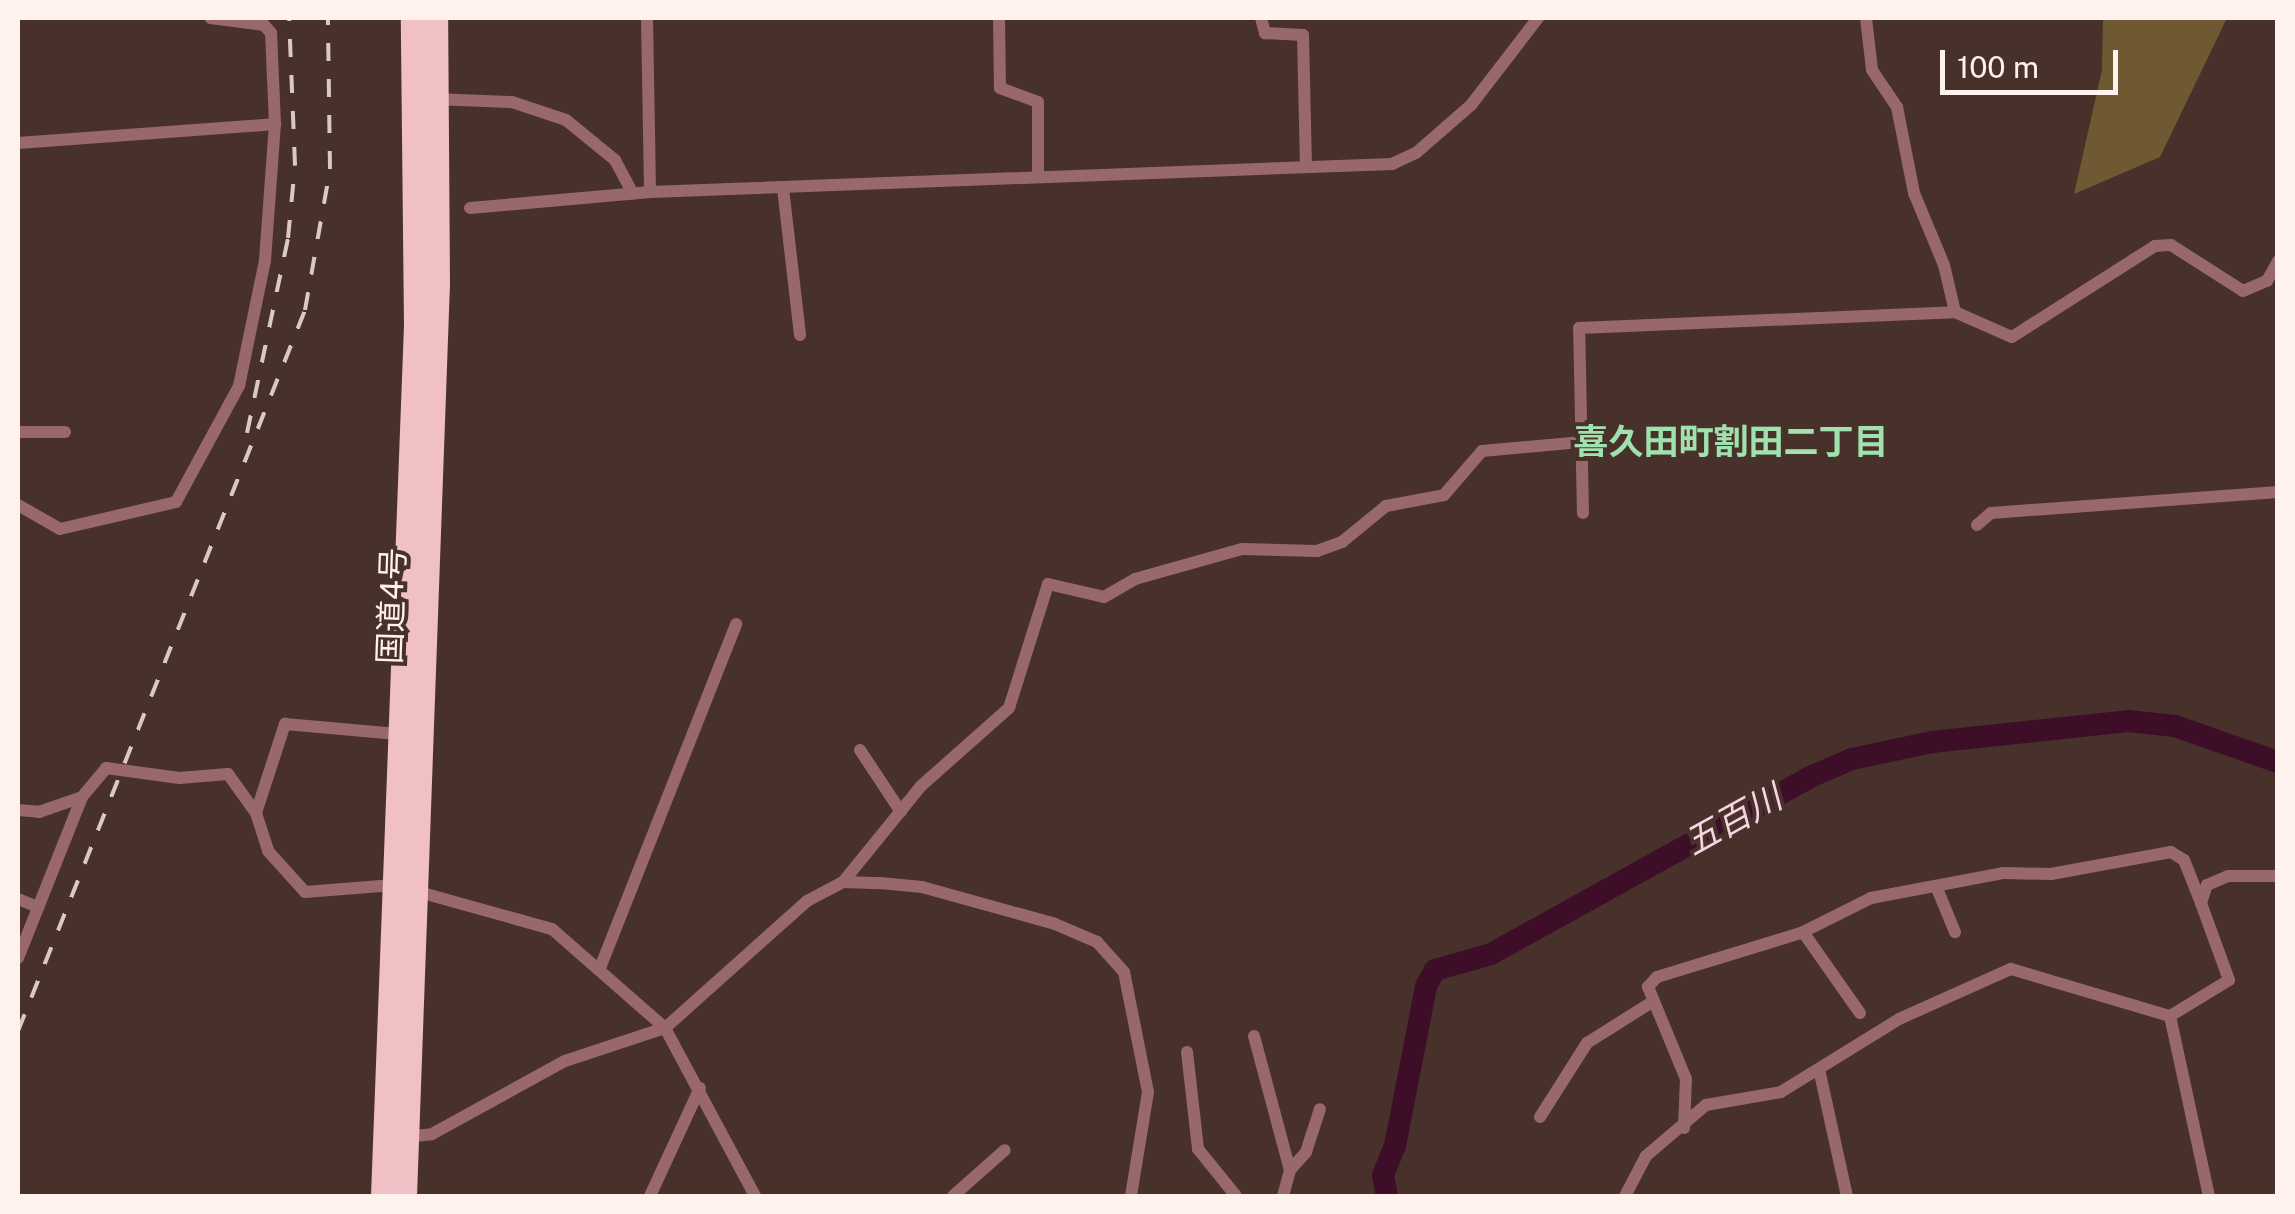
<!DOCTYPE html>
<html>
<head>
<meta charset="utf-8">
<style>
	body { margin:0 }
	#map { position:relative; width:2295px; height:1214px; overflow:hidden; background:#48312b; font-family:"Public Sans","Noto Sans JP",sans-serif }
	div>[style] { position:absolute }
	.green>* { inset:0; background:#6e5933 }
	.river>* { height:22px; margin:-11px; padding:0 11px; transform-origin:11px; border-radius:11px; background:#3e0e29 }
	.street>* { height:12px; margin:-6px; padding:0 6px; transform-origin:6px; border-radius:6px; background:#99686d }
	.highway>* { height:25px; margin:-12.5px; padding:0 12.5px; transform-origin:12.5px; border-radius:12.5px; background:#f1c0c4 }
	.rail>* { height:4px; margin-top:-2px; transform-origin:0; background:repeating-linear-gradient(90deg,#d9cac6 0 18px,transparent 0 36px) }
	span { translate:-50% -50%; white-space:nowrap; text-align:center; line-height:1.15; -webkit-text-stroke:8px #48312b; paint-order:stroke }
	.street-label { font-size:32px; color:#fef1ee }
	.neighbourhood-label { font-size:35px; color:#9fe2ad; font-weight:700 }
	.water-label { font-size:35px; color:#f7d3e3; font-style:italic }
	.frame { position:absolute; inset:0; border:20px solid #fef1ee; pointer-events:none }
	.scale { position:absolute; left:1940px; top:50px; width:178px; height:45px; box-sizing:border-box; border:5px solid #fef1ee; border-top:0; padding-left:12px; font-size:30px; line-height:35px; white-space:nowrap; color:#fef1ee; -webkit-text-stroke:8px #48312b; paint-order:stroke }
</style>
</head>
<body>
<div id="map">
	<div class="green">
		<i style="clip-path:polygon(2103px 18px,2227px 18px,2160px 157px,2074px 194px,2102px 70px)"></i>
	</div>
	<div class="river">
		<i style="left:1387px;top:1196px;width:21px;rotate:-101deg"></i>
		<i style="left:1383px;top:1175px;width:31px;rotate:-68deg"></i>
		<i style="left:1395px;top:1146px;width:163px;rotate:-79deg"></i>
		<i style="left:1426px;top:986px;width:18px;rotate:-61deg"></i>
		<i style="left:1435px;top:970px;width:58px;rotate:-15.9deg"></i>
		<i style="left:1491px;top:954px;width:363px;rotate:-29deg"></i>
		<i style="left:1808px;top:778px;width:48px;rotate:-23.4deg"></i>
		<i style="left:1852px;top:759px;width:82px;rotate:-12deg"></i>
		<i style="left:1932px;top:742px;width:197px;rotate:-6.1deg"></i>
		<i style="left:2128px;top:721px;width:47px;rotate:6.1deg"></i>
		<i style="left:2175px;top:726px;width:109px;rotate:19.3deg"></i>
	</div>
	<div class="street">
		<i style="left:647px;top:18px;width:174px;rotate:89deg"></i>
		<i style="left:999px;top:18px;width:70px;rotate:89.2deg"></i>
		<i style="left:1000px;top:88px;width:40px;rotate:20.2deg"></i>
		<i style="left:1038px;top:102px;width:75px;rotate:90deg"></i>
		<i style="left:1261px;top:18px;width:16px;rotate:75deg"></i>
		<i style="left:1265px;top:33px;width:38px;rotate:3deg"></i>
		<i style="left:1303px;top:35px;width:132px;rotate:88.7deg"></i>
		<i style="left:1866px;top:18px;width:52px;rotate:83.4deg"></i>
		<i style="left:1872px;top:70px;width:45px;rotate:56deg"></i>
		<i style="left:1897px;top:107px;width:88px;rotate:78.8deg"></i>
		<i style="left:1914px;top:193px;width:78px;rotate:67.4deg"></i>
		<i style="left:1944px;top:265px;width:48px;rotate:76.8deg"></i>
		<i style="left:433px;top:99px;width:79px;rotate:2.2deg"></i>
		<i style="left:512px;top:102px;width:57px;rotate:18.4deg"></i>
		<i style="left:566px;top:120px;width:63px;rotate:39.2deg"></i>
		<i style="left:615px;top:160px;width:38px;rotate:62deg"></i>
		<i style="left:18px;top:143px;width:258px;rotate:-4.2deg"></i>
		<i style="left:275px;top:124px;width:91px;rotate:-92.5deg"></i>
		<i style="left:271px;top:33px;width:11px;rotate:-131deg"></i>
		<i style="left:264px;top:25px;width:54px;rotate:-172.6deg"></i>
		<i style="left:783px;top:188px;width:148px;rotate:83.4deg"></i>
		<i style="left:470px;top:208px;width:181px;rotate:-5.1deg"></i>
		<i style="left:650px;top:192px;width:743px;rotate:-2.16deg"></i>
		<i style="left:1392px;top:164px;width:26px;rotate:-25deg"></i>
		<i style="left:1416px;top:153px;width:73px;rotate:-41.1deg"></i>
		<i style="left:1471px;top:105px;width:110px;rotate:-52.4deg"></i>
		<i style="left:18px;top:432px;width:47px"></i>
		<i style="left:18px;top:505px;width:48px;rotate:29.7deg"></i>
		<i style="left:60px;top:529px;width:119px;rotate:-13.1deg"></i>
		<i style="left:176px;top:502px;width:132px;rotate:-61.5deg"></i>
		<i style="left:239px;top:386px;width:129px;rotate:-78.3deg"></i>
		<i style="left:265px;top:260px;width:136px;rotate:-85.8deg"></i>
		<i style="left:1583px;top:513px;width:185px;rotate:-91.2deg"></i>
		<i style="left:1579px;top:328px;width:376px;rotate:-2.4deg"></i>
		<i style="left:1955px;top:312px;width:62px;rotate:23.7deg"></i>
		<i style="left:2012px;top:337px;width:169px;rotate:-32.5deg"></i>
		<i style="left:2155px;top:246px;width:16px;rotate:-4deg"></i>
		<i style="left:2171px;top:245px;width:85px;rotate:32.6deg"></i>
		<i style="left:2243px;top:291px;width:26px;rotate:-23deg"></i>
		<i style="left:2267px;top:281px;width:23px;rotate:-61deg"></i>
		<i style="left:1977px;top:525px;width:18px;rotate:-41deg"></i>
		<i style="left:1991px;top:513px;width:288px;rotate:-4.2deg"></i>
		<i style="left:860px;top:750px;width:74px;rotate:56.5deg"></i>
		<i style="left:18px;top:810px;width:21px;rotate:5deg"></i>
		<i style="left:39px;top:812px;width:46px;rotate:-19.2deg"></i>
		<i style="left:82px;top:797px;width:38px;rotate:-50deg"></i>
		<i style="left:106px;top:768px;width:74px;rotate:7.8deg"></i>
		<i style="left:179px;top:778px;width:49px;rotate:-4.7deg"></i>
		<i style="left:228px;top:774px;width:48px;rotate:54.3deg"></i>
		<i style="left:256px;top:813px;width:40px;rotate:72deg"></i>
		<i style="left:268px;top:851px;width:55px;rotate:47.9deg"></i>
		<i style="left:305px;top:892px;width:89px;rotate:-4.5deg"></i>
		<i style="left:394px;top:885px;width:164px;rotate:15.6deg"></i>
		<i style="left:552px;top:929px;width:150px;rotate:41.2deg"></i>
		<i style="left:665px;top:1028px;width:191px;rotate:61.8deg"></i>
		<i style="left:256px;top:813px;width:94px;rotate:-72deg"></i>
		<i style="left:285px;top:724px;width:113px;rotate:5.1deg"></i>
		<i style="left:843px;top:882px;width:124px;rotate:-50.9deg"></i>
		<i style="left:921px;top:786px;width:118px;rotate:-41.6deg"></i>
		<i style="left:1009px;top:708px;width:130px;rotate:-72.5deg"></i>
		<i style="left:1048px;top:584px;width:57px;rotate:13.1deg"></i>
		<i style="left:1104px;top:597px;width:36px;rotate:-30deg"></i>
		<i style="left:1135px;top:579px;width:111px;rotate:-15.7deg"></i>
		<i style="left:1242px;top:549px;width:75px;rotate:1.5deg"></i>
		<i style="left:1317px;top:551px;width:27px;rotate:-20deg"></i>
		<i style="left:1342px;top:542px;width:57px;rotate:-39.3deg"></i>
		<i style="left:1386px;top:506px;width:59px;rotate:-10.7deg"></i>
		<i style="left:1444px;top:495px;width:58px;rotate:-49.2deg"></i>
		<i style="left:1482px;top:451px;width:98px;rotate:-5.2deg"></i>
		<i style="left:1936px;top:886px;width:50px;rotate:67.6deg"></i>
		<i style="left:18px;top:899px;width:22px;rotate:22deg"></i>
		<i style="left:1803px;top:932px;width:99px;rotate:54.9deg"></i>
		<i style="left:18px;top:958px;width:173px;rotate:-68.3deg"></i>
		<i style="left:600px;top:968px;width:370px;rotate:-68.4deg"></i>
		<i style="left:2170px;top:1016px;width:69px;rotate:-31.4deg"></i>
		<i style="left:2229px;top:980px;width:82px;rotate:-110deg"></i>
		<i style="left:2201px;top:903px;width:19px;rotate:-72deg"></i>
		<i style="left:2207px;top:885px;width:23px;rotate:-23deg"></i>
		<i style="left:2228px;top:876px;width:50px"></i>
		<i style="left:1254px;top:1036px;width:139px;rotate:75deg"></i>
		<i style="left:1290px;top:1170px;width:27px;rotate:105deg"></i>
		<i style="left:1187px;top:1052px;width:98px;rotate:83.5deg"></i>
		<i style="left:1198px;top:1149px;width:60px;rotate:51deg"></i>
		<i style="left:1819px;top:1069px;width:130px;rotate:77.6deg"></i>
		<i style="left:1540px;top:1117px;width:88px;rotate:-57.6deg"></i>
		<i style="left:1587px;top:1043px;width:77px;rotate:-32.2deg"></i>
		<i style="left:1684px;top:1128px;width:49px;rotate:-87.7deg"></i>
		<i style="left:1686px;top:1079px;width:100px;rotate:-112.4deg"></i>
		<i style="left:1648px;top:987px;width:13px;rotate:-48deg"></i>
		<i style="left:1657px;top:977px;width:151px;rotate:-17deg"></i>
		<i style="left:1801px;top:933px;width:78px;rotate:-26.6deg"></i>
		<i style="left:1871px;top:898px;width:134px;rotate:-10.7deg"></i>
		<i style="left:2003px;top:873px;width:48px;rotate:1.2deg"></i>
		<i style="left:2051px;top:874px;width:122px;rotate:-10.4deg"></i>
		<i style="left:2171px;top:852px;width:15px;rotate:32deg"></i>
		<i style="left:2184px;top:860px;width:46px;rotate:68.4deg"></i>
		<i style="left:405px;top:1137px;width:27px;rotate:-6deg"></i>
		<i style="left:432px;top:1134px;width:152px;rotate:-28.8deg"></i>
		<i style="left:565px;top:1061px;width:105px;rotate:-18.3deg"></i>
		<i style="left:665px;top:1028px;width:191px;rotate:-41.8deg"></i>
		<i style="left:807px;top:901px;width:41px;rotate:-27.8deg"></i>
		<i style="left:843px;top:882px;width:37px;rotate:2deg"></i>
		<i style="left:880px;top:883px;width:42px;rotate:5.4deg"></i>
		<i style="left:922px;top:887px;width:138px;rotate:15.5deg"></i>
		<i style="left:1055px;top:924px;width:46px;rotate:23.2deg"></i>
		<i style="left:1097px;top:942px;width:40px;rotate:48deg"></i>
		<i style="left:1124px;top:972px;width:122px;rotate:78.7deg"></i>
		<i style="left:1148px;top:1092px;width:105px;rotate:99.3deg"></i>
		<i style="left:1290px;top:1170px;width:24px;rotate:-48deg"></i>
		<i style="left:1306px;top:1152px;width:45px;rotate:-72deg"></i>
		<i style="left:650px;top:1196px;width:119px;rotate:-65.2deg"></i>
		<i style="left:953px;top:1196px;width:69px;rotate:-41.5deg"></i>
		<i style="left:1625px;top:1196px;width:45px;rotate:-62.3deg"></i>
		<i style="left:1646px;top:1156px;width:79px;rotate:-40.4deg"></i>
		<i style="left:1706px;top:1105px;width:76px;rotate:-9.8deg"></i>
		<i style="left:1781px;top:1092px;width:139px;rotate:-31.7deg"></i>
		<i style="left:1899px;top:1019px;width:123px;rotate:-24.1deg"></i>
		<i style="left:2011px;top:969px;width:166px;rotate:16.5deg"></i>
		<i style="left:2170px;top:1016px;width:184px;rotate:77.8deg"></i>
	</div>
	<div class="highway">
		<i style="left:383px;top:1196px;width:871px;rotate:-87.83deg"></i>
		<i style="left:416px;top:326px;width:308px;rotate:-90.6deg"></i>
		<i style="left:404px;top:1196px;width:913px;rotate:-87.93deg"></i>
		<i style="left:437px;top:284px;width:266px;rotate:-90.4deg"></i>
	</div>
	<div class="rail">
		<i style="left:247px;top:433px;width:199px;rotate:-78.1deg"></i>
		<i style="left:288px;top:238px;width:73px;rotate:-84.5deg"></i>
		<i style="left:295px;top:165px;width:147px;rotate:-92.3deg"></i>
		<i style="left:18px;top:1031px;width:776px;rotate:-68.29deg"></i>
		<i style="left:305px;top:310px;width:143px;rotate:-79.9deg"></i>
		<i style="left:330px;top:169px;width:151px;rotate:-90.8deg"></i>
	</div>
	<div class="street-label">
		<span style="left:392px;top:606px;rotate:-88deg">国道4号</span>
	</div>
	<div class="neighbourhood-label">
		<span style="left:1731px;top:442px">喜久田町割田二丁目</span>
	</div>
	<div class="water-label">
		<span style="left:1733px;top:820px;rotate:-29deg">五百川</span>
	</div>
	<div class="frame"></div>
	<div class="scale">100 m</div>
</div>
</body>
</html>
